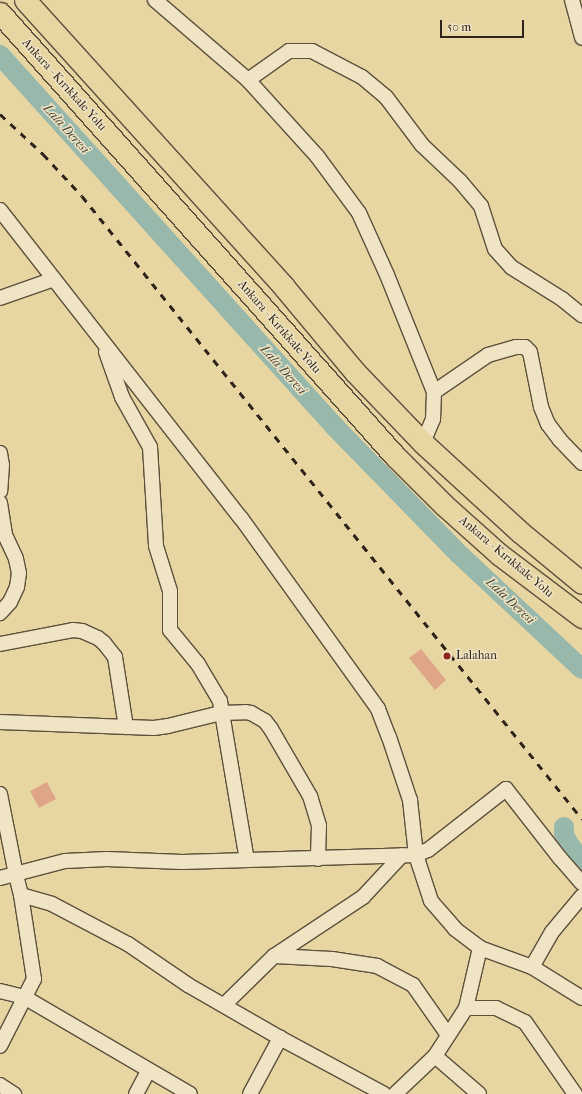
<!DOCTYPE html>
<html>
<head>
<meta charset="utf-8">
<style>
	body { margin:0 }
	#map { position:relative; width:582px; height:1094px; overflow:hidden; background:#e7d6a2; font-family:"IM FELL French Canon",serif }
	div>[style] { position:absolute }
	.river>* { height:20px; margin:-10px; padding:0 10px; transform-origin:10px; border-radius:10px; background:#98b8ac }
	.building>* { inset:0; background:#dea687 }
	.roads { filter:drop-shadow(1px 0 #5c503d) drop-shadow(-1px 0 #5c503d) drop-shadow(0 1px #5c503d) drop-shadow(0 -1px #5c503d) }
	.minor>* { height:14px; margin:-7px; padding:0 7px; transform-origin:7px; border-radius:7px; background:#efe4c3 }
	.highway>* { height:21px; margin:-10.5px; padding:0 10.5px; transform-origin:10.5px; border-radius:10.5px; background:#e7d6a2 }
	.rail>* { height:3px; margin-top:-1.5px; transform-origin:0; background:repeating-linear-gradient(90deg,#2d231b 0 7px,transparent 0 14px) }
	.dots>* { width:11px; height:11px; translate:-50% -50%; box-sizing:border-box; border:2px solid #efe4c3; border-radius:50% }
	span { translate:-50% -50%; white-space:nowrap; text-align:center; line-height:1.15; -webkit-text-stroke:3px #efe4c3; paint-order:stroke }
	.street-label { font-size:12px; color:#2d231b }
	.poi-label { font-size:12px; color:#2d231b }
	.left { translate:0 -50%; text-align:left }
	.water-label { font-size:13px; color:#48483f; font-style:italic }
	.scale { position:absolute; left:440px; top:20px; width:84px; height:18px; box-sizing:border-box; border:2px solid #2d231b; border-top:0; padding-left:5px; font-size:12px; line-height:14px; white-space:nowrap; color:#2d231b; -webkit-text-stroke:3px #efe4c3; paint-order:stroke }
</style>
</head>
<body>
<div id="map">
	<div class="river">
		<i style="left:0;top:55px;width:501px;rotate:48deg"></i>
		<i style="left:335px;top:427px;width:177px;rotate:45.7deg"></i>
		<i style="left:459px;top:554px;width:168px;rotate:43.1deg"></i>
		<i style="left:564px;top:827px;width:7px;rotate:90deg"></i>
		<i style="left:564px;top:834px;width:10px;rotate:66deg"></i>
		<i style="left:568px;top:843px;width:23px;rotate:52deg"></i>
	</div>
	<div class="building">
		<i style="clip-path:polygon(421px 649px,446px 680px,435px 690px,409px 658px)"></i>
		<i style="clip-path:polygon(47px 782px,56px 799px,39px 808px,30px 791px)"></i>
	</div>
	<div class="roads">
		<div class="minor">
			<i style="left:155px;top:0;width:123px;rotate:40.7deg"></i>
			<i style="left:248px;top:80px;width:103px;rotate:47.8deg"></i>
			<i style="left:317px;top:156px;width:71px;rotate:53.6deg"></i>
			<i style="left:359px;top:213px;width:68px;rotate:65.7deg"></i>
			<i style="left:387px;top:275px;width:126px;rotate:68.1deg"></i>
			<i style="left:434px;top:392px;width:27px;rotate:92deg"></i>
			<i style="left:433px;top:419px;width:26px;rotate:113deg"></i>
			<i style="left:572px;top:0;width:39px;rotate:75deg"></i>
			<i style="left:248px;top:80px;width:50px;rotate:-35.3deg"></i>
			<i style="left:289px;top:51px;width:23px"></i>
			<i style="left:312px;top:51px;width:56px;rotate:27.5deg"></i>
			<i style="left:362px;top:77px;width:31px;rotate:40deg"></i>
			<i style="left:386px;top:97px;width:60px;rotate:53.1deg"></i>
			<i style="left:422px;top:145px;width:52px;rotate:43.5deg"></i>
			<i style="left:460px;top:181px;width:33px;rotate:50deg"></i>
			<i style="left:481px;top:206px;width:45px;rotate:72deg"></i>
			<i style="left:495px;top:249px;width:24px;rotate:48deg"></i>
			<i style="left:511px;top:267px;width:60px;rotate:32.1deg"></i>
			<i style="left:562px;top:299px;width:26px;rotate:39deg"></i>
			<i style="left:0;top:210px;width:391px;rotate:52deg"></i>
			<i style="left:241px;top:518px;width:235px;rotate:54.3deg"></i>
			<i style="left:378px;top:709px;width:30px;rotate:69deg"></i>
			<i style="left:389px;top:737px;width:66px;rotate:71.6deg"></i>
			<i style="left:410px;top:800px;width:55px;rotate:83.8deg"></i>
			<i style="left:416px;top:855px;width:48px;rotate:71.9deg"></i>
			<i style="left:431px;top:901px;width:37px;rotate:49deg"></i>
			<i style="left:455px;top:929px;width:31px;rotate:37deg"></i>
			<i style="left:480px;top:948px;width:55px;rotate:20.1deg"></i>
			<i style="left:532px;top:967px;width:59px;rotate:31.8deg"></i>
			<i style="left:0;top:298px;width:57px;rotate:-19.4deg"></i>
			<i style="left:106px;top:352px;width:48px;rotate:70.4deg"></i>
			<i style="left:122px;top:397px;width:57px;rotate:60.8deg"></i>
			<i style="left:150px;top:447px;width:99px;rotate:86.5deg"></i>
			<i style="left:156px;top:546px;width:47px;rotate:72.7deg"></i>
			<i style="left:170px;top:591px;width:39px;rotate:90deg"></i>
			<i style="left:170px;top:630px;width:44px;rotate:50.5deg"></i>
			<i style="left:198px;top:664px;width:43px;rotate:59.3deg"></i>
			<i style="left:220px;top:701px;width:161px;rotate:80.4deg"></i>
			<i style="left:434px;top:392px;width:65px;rotate:-34.4deg"></i>
			<i style="left:488px;top:355px;width:29px;rotate:-16deg"></i>
			<i style="left:516px;top:347px;width:9px"></i>
			<i style="left:525px;top:347px;width:7px;rotate:45deg"></i>
			<i style="left:530px;top:352px;width:56px;rotate:78.7deg"></i>
			<i style="left:541px;top:407px;width:18px;rotate:68deg"></i>
			<i style="left:548px;top:424px;width:20px;rotate:53deg"></i>
			<i style="left:560px;top:440px;width:32px;rotate:46deg"></i>
			<i style="left:0;top:453px;width:12px;rotate:81deg"></i>
			<i style="left:2px;top:465px;width:26px;rotate:94deg"></i>
			<i style="left:0;top:503px;width:32px;rotate:81deg"></i>
			<i style="left:5px;top:535px;width:26px;rotate:65deg"></i>
			<i style="left:16px;top:559px;width:14px;rotate:78deg"></i>
			<i style="left:19px;top:573px;width:14px;rotate:98deg"></i>
			<i style="left:17px;top:587px;width:17px;rotate:115deg"></i>
			<i style="left:10px;top:602px;width:15px;rotate:132deg"></i>
			<i style="left:0;top:644px;width:74px;rotate:-10.9deg"></i>
			<i style="left:73px;top:630px;width:9px;rotate:6deg"></i>
			<i style="left:82px;top:631px;width:17px;rotate:24deg"></i>
			<i style="left:98px;top:638px;width:8px;rotate:40deg"></i>
			<i style="left:104px;top:643px;width:18px;rotate:52deg"></i>
			<i style="left:115px;top:657px;width:71px;rotate:81.1deg"></i>
			<i style="left:0;top:722px;width:154px;rotate:2.2deg"></i>
			<i style="left:154px;top:728px;width:14px;rotate:-8deg"></i>
			<i style="left:168px;top:726px;width:55px;rotate:-13.8deg"></i>
			<i style="left:221px;top:713px;width:24px;rotate:-2deg"></i>
			<i style="left:245px;top:712px;width:6px;rotate:9deg"></i>
			<i style="left:251px;top:713px;width:16px;rotate:30deg"></i>
			<i style="left:265px;top:721px;width:10px;rotate:53deg"></i>
			<i style="left:271px;top:729px;width:78px;rotate:59.8deg"></i>
			<i style="left:310px;top:796px;width:31px;rotate:73deg"></i>
			<i style="left:319px;top:826px;width:33px;rotate:92deg"></i>
			<i style="left:0;top:794px;width:83px;rotate:78.8deg"></i>
			<i style="left:16px;top:875px;width:21px;rotate:76deg"></i>
			<i style="left:21px;top:895px;width:85px;rotate:81.2deg"></i>
			<i style="left:34px;top:979px;width:75px;rotate:116.9deg"></i>
			<i style="left:0;top:878px;width:67px;rotate:-14.7deg"></i>
			<i style="left:65px;top:861px;width:42px;rotate:-2.7deg"></i>
			<i style="left:107px;top:859px;width:75px;rotate:2.3deg"></i>
			<i style="left:182px;top:862px;width:234px;rotate:-1.7deg"></i>
			<i style="left:416px;top:855px;width:13px;rotate:-23deg"></i>
			<i style="left:428px;top:850px;width:99px;rotate:-38deg"></i>
			<i style="left:506px;top:789px;width:88px;rotate:52deg"></i>
			<i style="left:560px;top:858px;width:33px;rotate:49deg"></i>
			<i style="left:21px;top:895px;width:32px;rotate:16deg"></i>
			<i style="left:52px;top:904px;width:86px;rotate:27.8deg"></i>
			<i style="left:128px;top:944px;width:73px;rotate:34.3deg"></i>
			<i style="left:188px;top:985px;width:106px;rotate:29.9deg"></i>
			<i style="left:280px;top:1038px;width:118px;rotate:28.3deg"></i>
			<i style="left:274px;top:956px;width:58px;rotate:3deg"></i>
			<i style="left:332px;top:959px;width:46px;rotate:8.8deg"></i>
			<i style="left:377px;top:966px;width:41px;rotate:27.8deg"></i>
			<i style="left:413px;top:985px;width:61px;rotate:55deg"></i>
			<i style="left:532px;top:967px;width:40px;rotate:-60.3deg"></i>
			<i style="left:552px;top:932px;width:47px;rotate:-50.2deg"></i>
			<i style="left:0;top:991px;width:25px;rotate:14deg"></i>
			<i style="left:24px;top:997px;width:192px;rotate:30.3deg"></i>
			<i style="left:224px;top:1005px;width:70px;rotate:-44.4deg"></i>
			<i style="left:274px;top:956px;width:107px;rotate:-33.5deg"></i>
			<i style="left:363px;top:897px;width:57px;rotate:-47.1deg"></i>
			<i style="left:466px;top:1008px;width:30px"></i>
			<i style="left:496px;top:1008px;width:32px;rotate:26deg"></i>
			<i style="left:525px;top:1022px;width:88px;rotate:55.2deg"></i>
			<i style="left:435px;top:1056px;width:58px;rotate:40.8deg"></i>
			<i style="left:0;top:1085px;width:17px;rotate:33deg"></i>
			<i style="left:136px;top:1094px;width:27px;rotate:-62deg"></i>
			<i style="left:250px;top:1094px;width:64px;rotate:-61.8deg"></i>
			<i style="left:395px;top:1094px;width:55px;rotate:-43.5deg"></i>
			<i style="left:435px;top:1056px;width:57px;rotate:-57.1deg"></i>
			<i style="left:466px;top:1008px;width:62px;rotate:-76.9deg"></i>
		</div>
		<div class="highway">
			<i style="left:25px;top:0;width:387px;rotate:47.9deg"></i>
			<i style="left:284px;top:287px;width:111px;rotate:50.1deg"></i>
			<i style="left:355px;top:372px;width:98px;rotate:46.2deg"></i>
			<i style="left:423px;top:443px;width:132px;rotate:42.5deg"></i>
			<i style="left:520px;top:532px;width:80px;rotate:39.4deg"></i>
			<i style="left:0;top:13px;width:594px;rotate:48.28deg"></i>
			<i style="left:395px;top:456px;width:69px;rotate:45deg"></i>
			<i style="left:444px;top:505px;width:75px;rotate:41.8deg"></i>
			<i style="left:500px;top:555px;width:103px;rotate:37.1deg"></i>
		</div>
	</div>
	<div class="rail">
		<i style="left:0;top:114px;width:59px;rotate:42.9deg"></i>
		<i style="left:43px;top:154px;width:57px;rotate:47.1deg"></i>
		<i style="left:82px;top:196px;width:799px;rotate:51.25deg"></i>
	</div>
	<div class="dots">
		<i style="left:447px;top:656px;background:#8f2418"></i>
	</div>
	<div class="street-label">
		<span style="left:64px;top:85px;rotate:48deg">Ankara - Kırıkkale Yolu</span>
		<span style="left:279px;top:327px;rotate:49deg">Ankara - Kırıkkale Yolu</span>
		<span style="left:506px;top:557px;rotate:40deg">Ankara - Kırıkkale Yolu</span>
	</div>
	<div class="poi-label">
		<span class="left" style="left:456px;top:656px">Lalahan</span>
	</div>
	<div class="water-label">
		<span style="left:66px;top:129px;rotate:48deg">Lala Deresi</span>
		<span style="left:283px;top:370px;rotate:48deg">Lala Deresi</span>
		<span style="left:510px;top:601px;rotate:43deg">Lala Deresi</span>
	</div>
	<div class="scale">50 m</div>
</div>
</body>
</html>
